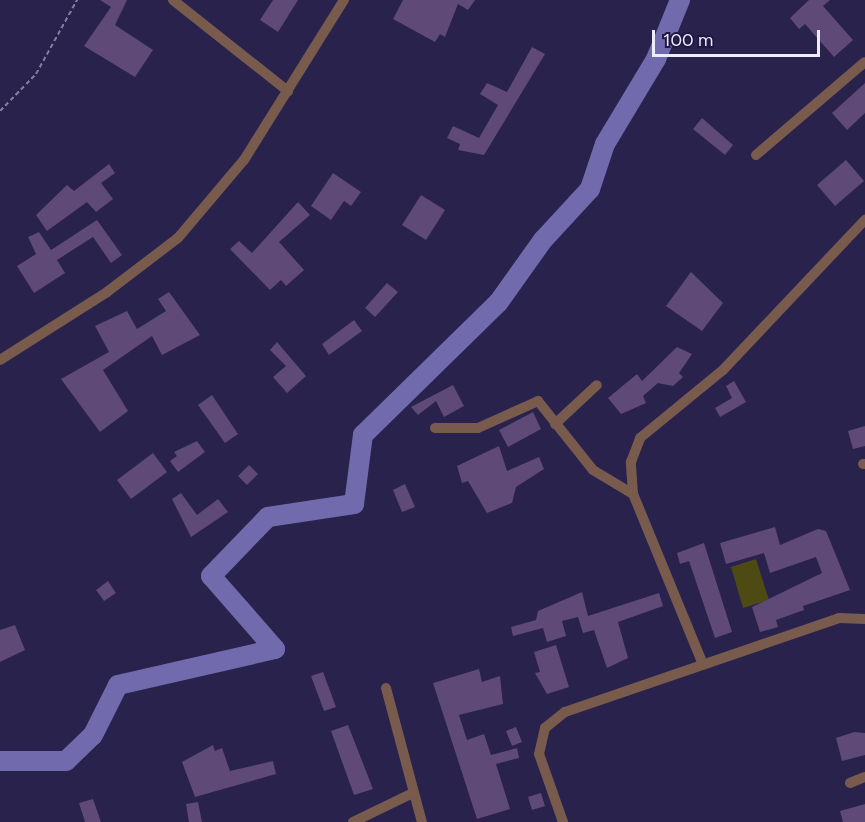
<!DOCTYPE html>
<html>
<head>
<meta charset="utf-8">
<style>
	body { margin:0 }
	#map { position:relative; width:865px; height:822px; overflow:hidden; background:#28224d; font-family:Figtree,sans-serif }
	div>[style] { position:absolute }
	.green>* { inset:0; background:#4d4a14 }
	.river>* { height:20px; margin:-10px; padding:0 10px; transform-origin:10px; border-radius:10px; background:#716bae }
	.building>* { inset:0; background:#5f4976 }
	.path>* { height:2px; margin-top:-1px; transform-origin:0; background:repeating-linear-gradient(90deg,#827f9e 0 4.5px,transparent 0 7.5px) }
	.minor>* { height:10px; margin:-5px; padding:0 5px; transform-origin:5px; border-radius:5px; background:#795b4d }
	span { translate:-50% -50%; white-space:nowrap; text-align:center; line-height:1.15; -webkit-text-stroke:4.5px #1e1842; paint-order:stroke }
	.scale { position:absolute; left:652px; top:30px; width:168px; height:27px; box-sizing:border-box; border:3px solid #ececfd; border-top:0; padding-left:8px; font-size:18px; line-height:21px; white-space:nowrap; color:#ececfd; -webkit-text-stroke:4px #1e1842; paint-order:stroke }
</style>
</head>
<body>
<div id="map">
	<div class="green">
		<i style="clip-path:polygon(756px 559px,769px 600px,743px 608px,731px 567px)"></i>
	</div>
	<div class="river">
		<i style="left:0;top:761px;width:66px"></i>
		<i style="left:66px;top:761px;width:37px;rotate:-44deg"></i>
		<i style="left:93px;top:735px;width:56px;rotate:-63.4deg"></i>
		<i style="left:118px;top:685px;width:161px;rotate:-12.9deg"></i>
		<i style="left:275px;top:649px;width:97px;rotate:-131.2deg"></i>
		<i style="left:211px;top:576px;width:82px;rotate:-46deg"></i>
		<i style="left:268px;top:517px;width:87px;rotate:-8.6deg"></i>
		<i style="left:354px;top:504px;width:70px;rotate:-82.6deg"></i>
		<i style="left:363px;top:435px;width:189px;rotate:-44.4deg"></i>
		<i style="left:498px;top:303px;width:77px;rotate:-54.5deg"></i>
		<i style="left:543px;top:240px;width:69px;rotate:-47.3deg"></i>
		<i style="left:590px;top:189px;width:47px;rotate:-71.6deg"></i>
		<i style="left:605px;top:144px;width:99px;rotate:-59deg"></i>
		<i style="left:656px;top:59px;width:64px;rotate:-67.9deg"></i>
	</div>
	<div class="building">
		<i style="clip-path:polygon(100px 0,127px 0,115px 25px,153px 50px,135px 77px,84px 46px,111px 7px)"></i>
		<i style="clip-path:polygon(273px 0,298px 0,278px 32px,260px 20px)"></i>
		<i style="clip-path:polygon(403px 0,475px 0,468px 10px,458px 4px,445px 37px,440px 34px,435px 42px,393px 19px)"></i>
		<i style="clip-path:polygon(809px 0,830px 0,823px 6px,853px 40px,834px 57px,805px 24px,799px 29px,790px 18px)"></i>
		<i style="clip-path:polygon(532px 47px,545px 54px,484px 155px,458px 150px,460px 144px,447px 138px,453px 126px,479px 138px,498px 105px,480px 94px,487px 83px,507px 92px)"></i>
		<i style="clip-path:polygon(865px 83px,865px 113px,847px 130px,832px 113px)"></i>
		<i style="clip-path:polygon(702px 118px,733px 145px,725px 155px,693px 129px)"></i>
		<i style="clip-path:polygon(846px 160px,864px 181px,835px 206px,817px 185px)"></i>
		<i style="clip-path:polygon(109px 164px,115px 173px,101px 183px,113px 199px,96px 212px,87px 202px,47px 231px,36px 215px,67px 185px,74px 191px)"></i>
		<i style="clip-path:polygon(333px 173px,361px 192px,351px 206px,344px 201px,331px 220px,311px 206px)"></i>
		<i style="clip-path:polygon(421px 195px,445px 210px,426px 240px,402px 225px)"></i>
		<i style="clip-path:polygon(298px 202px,310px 215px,279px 242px,304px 270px,286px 286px,281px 280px,270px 290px,230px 249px,239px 241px,252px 253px)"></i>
		<i style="clip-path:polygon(97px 220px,122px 255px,111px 263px,93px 237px,57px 260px,65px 273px,34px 293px,17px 266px,36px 254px,28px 237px,39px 232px,51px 250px)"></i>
		<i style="clip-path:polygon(691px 272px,723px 303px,702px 331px,666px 306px)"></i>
		<i style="clip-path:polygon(387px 283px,398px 292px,375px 317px,365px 308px)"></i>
		<i style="clip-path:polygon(169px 292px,200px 335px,162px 355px,152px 336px,103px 370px,128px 411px,100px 432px,61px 379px,109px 352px,95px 326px,127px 311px,137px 329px,166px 311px,158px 299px)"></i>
		<i style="clip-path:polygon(354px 320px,362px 331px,329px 355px,322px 344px)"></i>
		<i style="clip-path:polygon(277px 342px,306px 376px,287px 393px,273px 377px,286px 366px,270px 350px)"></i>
		<i style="clip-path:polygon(677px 347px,692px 354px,679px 373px,683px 377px,673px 386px,658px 383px,643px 396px,646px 403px,621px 414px,608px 398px,637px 374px,642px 381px)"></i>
		<i style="clip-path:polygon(734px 381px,746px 402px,720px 417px,715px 408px,732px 398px,726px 386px)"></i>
		<i style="clip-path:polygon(453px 385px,464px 406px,444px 417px,436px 401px,418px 415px,411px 407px)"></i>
		<i style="clip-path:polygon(212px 395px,238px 434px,225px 443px,198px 405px)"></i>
		<i style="clip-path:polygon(533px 412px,541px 429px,508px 447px,499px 430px)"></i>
		<i style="clip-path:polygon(865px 426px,865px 446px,853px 449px,848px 431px)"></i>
		<i style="clip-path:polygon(197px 441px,205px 452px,178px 472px,170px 461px,177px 456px,174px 452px)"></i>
		<i style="clip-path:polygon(499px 446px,507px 471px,539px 457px,544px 469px,516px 487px,512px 503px,487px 513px,468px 481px,462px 483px,457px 466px)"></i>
		<i style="clip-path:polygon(153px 453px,167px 472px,131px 499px,117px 480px)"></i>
		<i style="clip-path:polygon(249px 465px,258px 474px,247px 485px,238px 476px)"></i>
		<i style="clip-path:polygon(405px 484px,415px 507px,402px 512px,393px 490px)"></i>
		<i style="clip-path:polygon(181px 493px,197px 515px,218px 499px,228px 512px,191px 537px,172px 499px)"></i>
		<i style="clip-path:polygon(775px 527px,780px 545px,818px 529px,826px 531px,850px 590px,803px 606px,804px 610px,776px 620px,778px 627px,760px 632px,752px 607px,822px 573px,816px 557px,770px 573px,764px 553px,726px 564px,720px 543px)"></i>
		<i style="clip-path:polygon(704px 543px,732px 632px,715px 638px,689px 561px,680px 564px,677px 553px)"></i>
		<i style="clip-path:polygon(108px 581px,116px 593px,104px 601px,96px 590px)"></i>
		<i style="clip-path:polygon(582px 592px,588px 616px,659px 593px,663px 606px,618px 622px,628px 658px,607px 668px,594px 630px,583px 633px,578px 617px,562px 621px,566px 636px,547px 642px,543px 628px,513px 636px,511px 627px,536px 620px,538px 611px)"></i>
		<i style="clip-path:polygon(15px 625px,25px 650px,0 662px,0 630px)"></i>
		<i style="clip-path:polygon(556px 645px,569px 687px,547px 694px,535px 673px,540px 672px,534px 652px)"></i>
		<i style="clip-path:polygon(479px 669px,482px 682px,500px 676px,503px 704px,459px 715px,467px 740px,484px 734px,491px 755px,517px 748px,519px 758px,496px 764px,510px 809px,477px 819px,433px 683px)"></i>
		<i style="clip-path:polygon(323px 672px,336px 707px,324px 711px,311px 676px)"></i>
		<i style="clip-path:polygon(348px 725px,373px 789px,354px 795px,331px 731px)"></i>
		<i style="clip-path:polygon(516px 727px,522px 742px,512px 746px,506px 731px)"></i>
		<i style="clip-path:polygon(854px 732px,865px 733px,865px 755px,842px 761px,836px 738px)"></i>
		<i style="clip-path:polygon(213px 745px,215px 751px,222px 748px,230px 771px,273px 761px,276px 774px,195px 797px,182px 762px)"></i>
		<i style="clip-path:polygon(541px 793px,545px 806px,532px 810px,528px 797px)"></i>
		<i style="clip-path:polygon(93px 799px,101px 822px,85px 822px,79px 803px)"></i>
		<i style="clip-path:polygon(198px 802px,202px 822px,189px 822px,186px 804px)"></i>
		<i style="clip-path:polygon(865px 804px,865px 822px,843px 822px,840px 811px)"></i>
	</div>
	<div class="path">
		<i style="left:0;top:111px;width:52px;rotate:-45.8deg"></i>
		<i style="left:36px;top:74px;width:85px;rotate:-61deg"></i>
	</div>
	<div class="minor">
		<i style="left:173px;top:0;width:147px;rotate:38.4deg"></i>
		<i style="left:756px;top:155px;width:143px;rotate:-40.5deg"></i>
		<i style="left:0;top:360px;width:127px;rotate:-32.4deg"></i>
		<i style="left:107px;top:292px;width:89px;rotate:-37.3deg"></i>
		<i style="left:178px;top:238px;width:102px;rotate:-49.8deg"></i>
		<i style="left:244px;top:160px;width:189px;rotate:-58deg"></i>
		<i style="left:555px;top:424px;width:57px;rotate:-42.9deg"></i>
		<i style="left:435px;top:428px;width:43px"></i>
		<i style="left:478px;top:428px;width:66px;rotate:-24.2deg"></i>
		<i style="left:538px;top:401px;width:88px;rotate:51.4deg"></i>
		<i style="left:593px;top:470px;width:47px;rotate:31deg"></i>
		<i style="left:863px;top:464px;width:2px"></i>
		<i style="left:702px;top:662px;width:182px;rotate:-112.3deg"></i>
		<i style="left:633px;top:494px;width:32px;rotate:-94deg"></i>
		<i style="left:631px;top:462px;width:26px;rotate:-69deg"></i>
		<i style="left:640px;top:438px;width:107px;rotate:-39.3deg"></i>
		<i style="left:723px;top:370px;width:207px;rotate:-46.6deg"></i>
		<i style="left:386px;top:688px;width:139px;rotate:75deg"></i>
		<i style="left:850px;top:783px;width:16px;rotate:-22deg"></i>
		<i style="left:353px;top:822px;width:67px;rotate:-25.8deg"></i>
		<i style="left:563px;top:822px;width:72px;rotate:-109.4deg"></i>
		<i style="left:539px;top:754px;width:27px;rotate:-77deg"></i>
		<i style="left:545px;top:728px;width:26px;rotate:-39deg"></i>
		<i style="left:565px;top:712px;width:290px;rotate:-18.9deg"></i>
		<i style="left:839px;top:618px;width:26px;rotate:2deg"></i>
	</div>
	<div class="scale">100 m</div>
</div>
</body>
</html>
